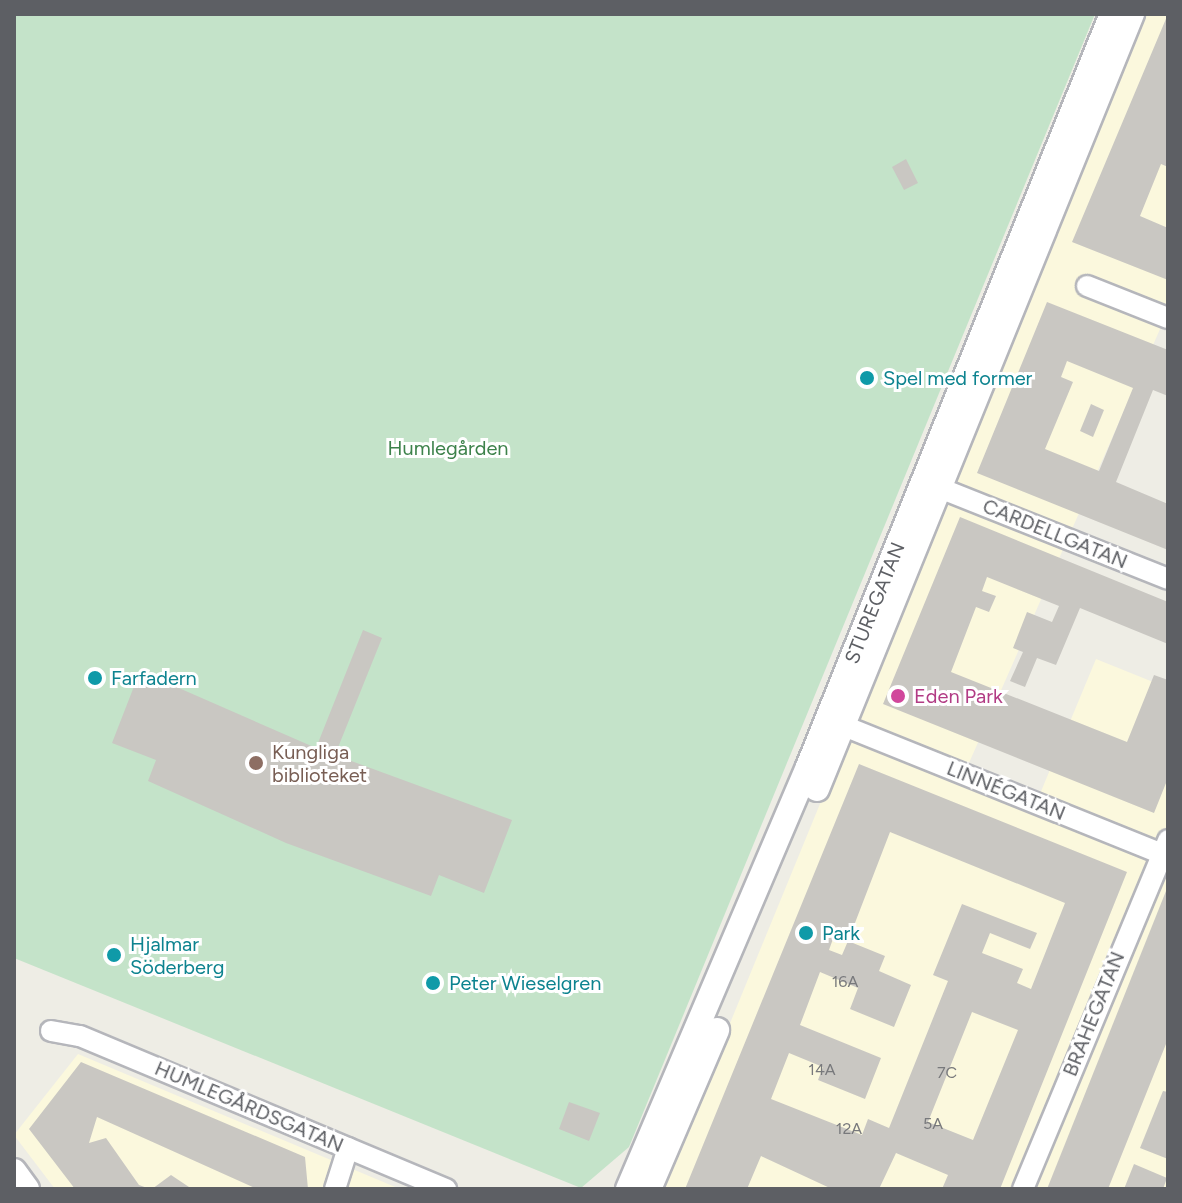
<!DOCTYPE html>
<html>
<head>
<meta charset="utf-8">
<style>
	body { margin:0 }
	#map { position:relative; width:1182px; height:1203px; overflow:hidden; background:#eeede5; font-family:Figtree,sans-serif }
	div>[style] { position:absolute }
	.commercial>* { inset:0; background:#fbf8dd }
	.green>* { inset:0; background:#c4e3c9 }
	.building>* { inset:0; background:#c9c7c2 }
	.roads { filter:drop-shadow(2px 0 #b5b6bb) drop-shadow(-2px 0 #b5b6bb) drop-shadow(0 2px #b5b6bb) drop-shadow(0 -2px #b5b6bb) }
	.minor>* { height:20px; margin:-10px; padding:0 10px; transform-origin:10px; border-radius:10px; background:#fff }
	.tertiary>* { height:24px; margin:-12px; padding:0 12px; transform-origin:12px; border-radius:12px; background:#fff }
	.dots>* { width:22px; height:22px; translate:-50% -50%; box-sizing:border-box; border:4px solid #fff; border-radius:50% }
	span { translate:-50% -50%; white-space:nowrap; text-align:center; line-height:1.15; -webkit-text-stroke:6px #fff; paint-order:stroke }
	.number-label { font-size:16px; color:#78797c }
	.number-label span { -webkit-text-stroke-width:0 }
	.culture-label { font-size:20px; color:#0d838f }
	.left { translate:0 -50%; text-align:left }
	.park-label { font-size:20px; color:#3d824b }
	.street-label { font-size:20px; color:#5d5f64 }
	.hotel-label { font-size:20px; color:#b23c85 }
	.education-label { font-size:20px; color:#785e54 }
	.frame { position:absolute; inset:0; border:16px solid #5d5f64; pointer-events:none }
</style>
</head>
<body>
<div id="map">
	<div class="commercial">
		<i style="clip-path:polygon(1144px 14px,1168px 14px,1168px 311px,965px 772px,1037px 801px,1096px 659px,1168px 688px,1168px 1189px,662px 1189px)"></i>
		<i style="clip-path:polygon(78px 1054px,400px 1189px,55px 1189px,14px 1135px)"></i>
	</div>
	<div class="green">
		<i style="clip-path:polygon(14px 14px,1095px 14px,629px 1147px,581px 1188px,14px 958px)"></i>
	</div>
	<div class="building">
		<i style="clip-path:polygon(1168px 14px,1168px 167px,1161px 164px,1140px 216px,1168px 228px,1168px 280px,1072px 242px)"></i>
		<i style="clip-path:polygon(906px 159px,918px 183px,904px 190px,892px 167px)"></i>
		<i style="clip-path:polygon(evenodd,1047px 302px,1168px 350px,1168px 396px,1153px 390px,1116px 482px,1168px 504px,1168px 550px,977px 473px,1047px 302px,1067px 361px,1133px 388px,1099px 471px,1045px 449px,1073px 382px,1061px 377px,1067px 361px)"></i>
		<i style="clip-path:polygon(1091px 404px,1104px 410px,1093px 437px,1080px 431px)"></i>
		<i style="clip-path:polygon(960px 517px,1168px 602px,1168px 644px,1080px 608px,1056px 665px,1037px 658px,1025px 687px,1010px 681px,1023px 652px,1013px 648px,1027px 612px,1052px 622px,1059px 606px,987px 577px,982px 591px,996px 596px,989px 612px,976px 607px,951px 672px,1127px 742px,1154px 675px,1168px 680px,1168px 778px,1154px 813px,883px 704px)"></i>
		<i style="clip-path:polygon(363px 630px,382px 638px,335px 755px,512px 820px,484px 893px,439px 875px,431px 896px,286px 843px,148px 781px,156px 760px,112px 743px,140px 671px,316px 748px)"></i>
		<i style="clip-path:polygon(evenodd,859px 764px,1127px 872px,1000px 1189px,942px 1189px,948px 1175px,896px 1153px,879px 1189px,832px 1189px,761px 1156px,747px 1189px,685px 1189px,859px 764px,890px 832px,1065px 903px,1031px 989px,1017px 983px,1023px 969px,982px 953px,990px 933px,1030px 949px,1037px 933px,962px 904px,933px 975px,948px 981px,889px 1128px,868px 1119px,862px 1135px,771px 1099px,789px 1053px,823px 1067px,818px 1080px,865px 1099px,881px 1058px,800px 1025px,820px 972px,858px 988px,850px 1009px,894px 1027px,911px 985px,879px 971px,885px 956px,848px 941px,842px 955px,829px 950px,834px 936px,848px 941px,890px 832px,859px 764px,972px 1012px,1018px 1030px,973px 1140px,928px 1122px,972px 1012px)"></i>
		<i style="clip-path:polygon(1168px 886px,1168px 1039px,1108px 1189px,1047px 1189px)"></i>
		<i style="clip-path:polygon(81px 1062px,305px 1157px,308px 1189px,257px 1189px,97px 1117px,89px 1143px,106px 1138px,139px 1185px,150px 1189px,75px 1189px,29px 1129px)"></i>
		<i style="clip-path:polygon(1163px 1091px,1168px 1092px,1168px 1159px,1140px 1148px)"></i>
		<i style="clip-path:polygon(569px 1102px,600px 1113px,589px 1141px,559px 1129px)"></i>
		<i style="clip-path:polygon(1134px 1164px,1167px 1178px,1163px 1189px,1124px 1189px)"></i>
		<i style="clip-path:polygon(171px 1175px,192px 1189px,152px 1189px)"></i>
	</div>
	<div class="roads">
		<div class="minor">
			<i style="left:1087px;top:286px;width:87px;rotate:21.6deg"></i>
			<i style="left:942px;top:489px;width:243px;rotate:21.7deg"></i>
			<i style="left:844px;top:726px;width:349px;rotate:21.9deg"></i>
			<i style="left:51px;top:1031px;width:29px;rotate:10deg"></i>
			<i style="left:80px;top:1036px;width:397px;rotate:22.7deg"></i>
			<i style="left:335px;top:1189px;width:43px;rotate:-72.4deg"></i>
			<i style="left:1023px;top:1189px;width:378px;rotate:-67.4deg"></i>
		</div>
		<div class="tertiary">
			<i style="left:817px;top:789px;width:837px;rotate:-67.88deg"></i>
			<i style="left:14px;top:1171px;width:22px;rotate:54deg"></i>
			<i style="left:628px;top:1189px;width:459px;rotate:-66.9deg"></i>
			<i style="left:808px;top:767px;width:812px;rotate:-68.02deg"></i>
			<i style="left:649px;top:1189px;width:173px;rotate:-66.8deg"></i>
		</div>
	</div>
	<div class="dots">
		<i style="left:867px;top:378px;background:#0f9aa8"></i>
		<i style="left:95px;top:678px;background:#0f9aa8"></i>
		<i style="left:898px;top:696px;background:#d1479c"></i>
		<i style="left:256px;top:763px;background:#8d6e63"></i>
		<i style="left:806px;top:933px;background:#0f9aa8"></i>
		<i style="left:114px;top:955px;background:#0f9aa8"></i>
		<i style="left:433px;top:983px;background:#0f9aa8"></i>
	</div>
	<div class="number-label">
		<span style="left:845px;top:982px">16A</span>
		<span style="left:822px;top:1070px">14A</span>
		<span style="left:947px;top:1073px">7C</span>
		<span style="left:933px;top:1124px">5A</span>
		<span style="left:849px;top:1129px">12A</span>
	</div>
	<div class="culture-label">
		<span class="left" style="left:883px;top:378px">Spel med former</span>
		<span class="left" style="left:111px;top:678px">Farfadern</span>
		<span class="left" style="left:822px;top:933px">Park</span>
		<span class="left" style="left:130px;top:956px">Hjalmar<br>Söderberg</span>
		<span class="left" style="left:449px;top:983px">Peter Wieselgren</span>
	</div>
	<div class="park-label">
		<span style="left:448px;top:448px">Humlegården</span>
	</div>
	<div class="street-label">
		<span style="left:1055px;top:534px;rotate:22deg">CARDELLGATAN</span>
		<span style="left:875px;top:603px;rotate:-68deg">STUREGATAN</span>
		<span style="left:1006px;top:791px;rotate:22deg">LINNÉGATAN</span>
		<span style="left:1094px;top:1014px;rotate:-68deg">BRAHEGATAN</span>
		<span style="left:249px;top:1107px;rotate:23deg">HUMLEGÅRDSGATAN</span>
	</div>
	<div class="hotel-label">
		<span class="left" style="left:914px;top:696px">Eden Park</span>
	</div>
	<div class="education-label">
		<span class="left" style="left:272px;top:764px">Kungliga<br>biblioteket</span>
	</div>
	<div class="frame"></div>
</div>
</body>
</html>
